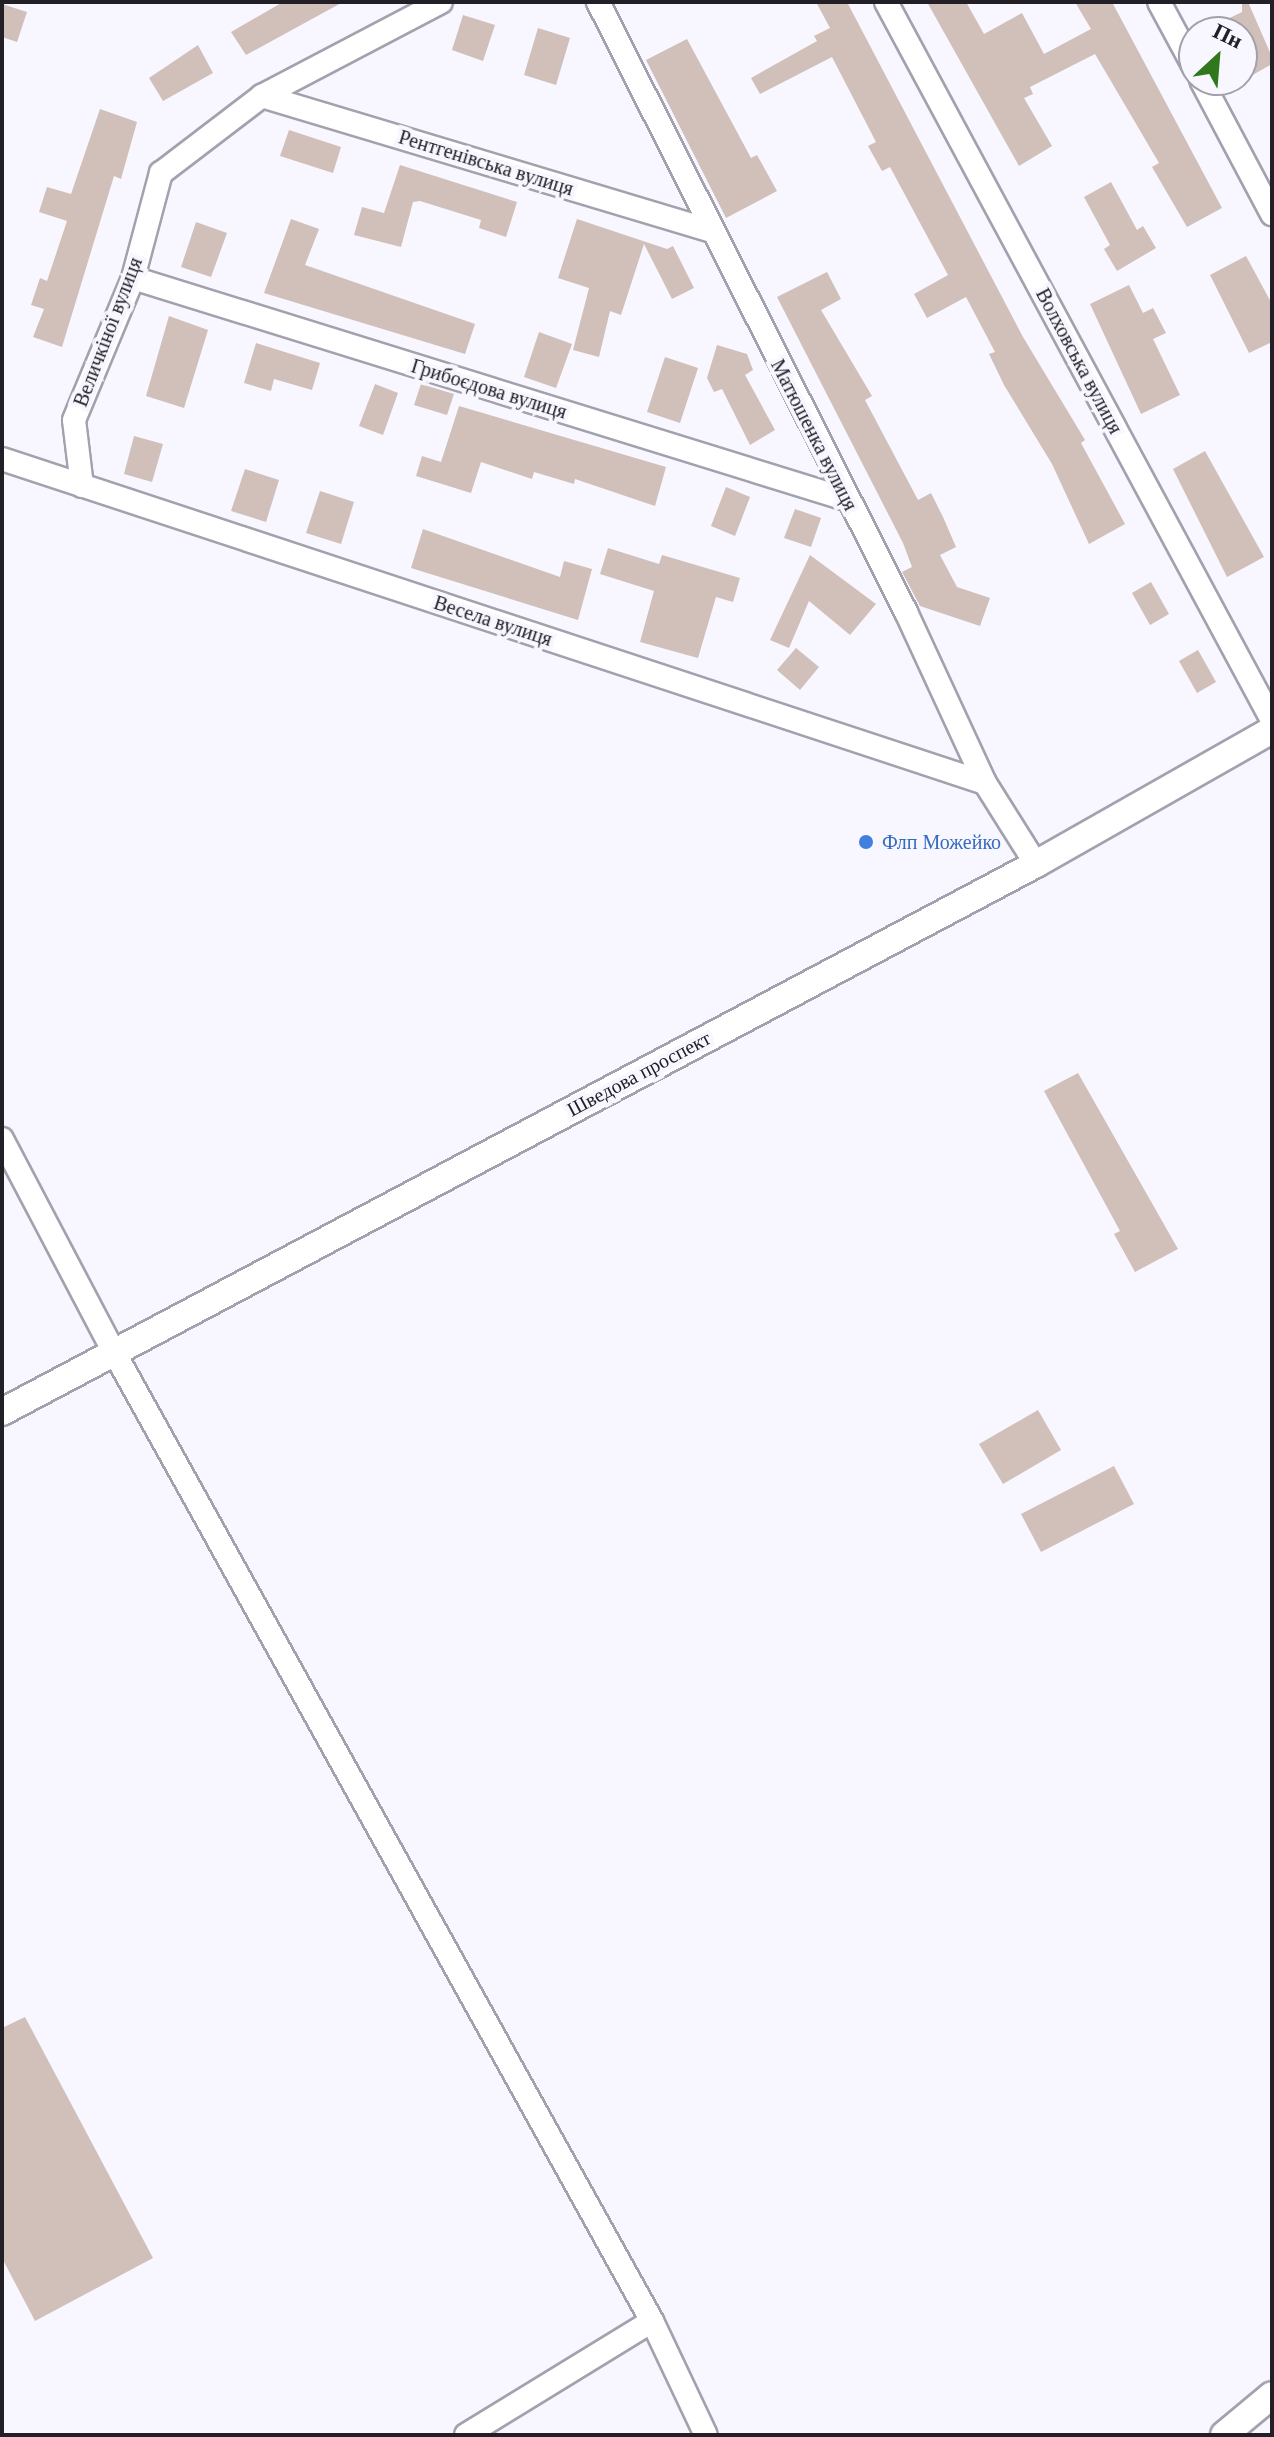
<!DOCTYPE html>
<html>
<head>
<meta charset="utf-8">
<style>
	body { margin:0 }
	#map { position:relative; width:1274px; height:2437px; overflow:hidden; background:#f8f6ff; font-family:"Times New Roman",serif }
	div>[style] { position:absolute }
	.building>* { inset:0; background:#d0c0b9 }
	.roads { filter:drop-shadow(2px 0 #a4a1ae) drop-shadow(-2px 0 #a4a1ae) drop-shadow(0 2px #a4a1ae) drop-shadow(0 -2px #a4a1ae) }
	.minor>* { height:22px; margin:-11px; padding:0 11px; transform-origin:11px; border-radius:11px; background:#fff }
	.tertiary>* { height:26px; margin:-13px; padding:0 13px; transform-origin:13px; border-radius:13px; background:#fff }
	.dots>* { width:22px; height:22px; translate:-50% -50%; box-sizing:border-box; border:4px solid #f8f6ff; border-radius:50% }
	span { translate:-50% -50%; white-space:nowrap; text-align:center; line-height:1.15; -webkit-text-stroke:8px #f8f6ff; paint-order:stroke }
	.street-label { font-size:20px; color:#222026 }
	.shop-label { font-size:20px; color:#366cbe }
	.left { translate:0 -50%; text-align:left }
	.frame { position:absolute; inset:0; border:4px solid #222026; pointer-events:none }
	.north { position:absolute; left:1178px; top:16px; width:80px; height:80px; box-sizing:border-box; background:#f8f6ff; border:2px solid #a2a0a8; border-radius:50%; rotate:26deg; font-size:22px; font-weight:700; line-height:32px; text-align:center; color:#222026 }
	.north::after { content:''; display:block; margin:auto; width:28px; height:36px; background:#2f781c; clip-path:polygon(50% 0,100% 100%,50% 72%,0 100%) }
</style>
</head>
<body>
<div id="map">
	<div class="building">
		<i style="clip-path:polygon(283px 2px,343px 2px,246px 55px,231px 32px)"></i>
		<i style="clip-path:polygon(816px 2px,847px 2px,1023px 337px,1085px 440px,1081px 443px,1125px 524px,1089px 544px,1052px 464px,1004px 385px,989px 354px,995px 352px,966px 297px,927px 318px,914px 294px,948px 275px,890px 167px,882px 171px,868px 146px,876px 142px,832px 57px,760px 94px,751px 78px,817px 41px,814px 36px,830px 28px)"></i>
		<i style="clip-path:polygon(927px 2px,966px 2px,984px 34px,1022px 13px,1044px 54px,1091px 29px,1075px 2px,1112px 2px,1222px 208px,1187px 227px,1152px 167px,1159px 163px,1095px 54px,1030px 87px,1033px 94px,1024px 98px,1052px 146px,1019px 166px)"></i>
		<i style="clip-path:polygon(1242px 2px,1248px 2px,1272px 57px,1272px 64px,1242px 81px,1242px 32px,1201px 32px,1242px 12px)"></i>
		<i style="clip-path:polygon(2px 4px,27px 12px,17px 42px,2px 37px)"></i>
		<i style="clip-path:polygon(463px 15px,495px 25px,483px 61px,452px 50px)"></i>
		<i style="clip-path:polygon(538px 28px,570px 38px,556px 85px,524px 75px)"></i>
		<i style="clip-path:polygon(687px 39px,751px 158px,757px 155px,777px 191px,726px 218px,646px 60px)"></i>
		<i style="clip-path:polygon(198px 45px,213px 73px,163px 101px,149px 78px)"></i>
		<i style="clip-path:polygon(100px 109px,137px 122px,121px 179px,114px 176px,62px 347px,33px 337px,44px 309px,31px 305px,40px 278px,47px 281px,67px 221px,39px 212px,47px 187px,71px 194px)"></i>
		<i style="clip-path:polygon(289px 130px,341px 147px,333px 173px,280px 156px)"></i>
		<i style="clip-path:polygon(400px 165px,517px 202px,506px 237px,479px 228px,481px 220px,420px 201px,413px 202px,401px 247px,354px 235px,362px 207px,384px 213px)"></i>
		<i style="clip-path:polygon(1111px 182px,1137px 230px,1143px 226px,1156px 248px,1117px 271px,1104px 249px,1110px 245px,1084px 197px)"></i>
		<i style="clip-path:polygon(291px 219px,319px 229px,305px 265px,475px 324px,465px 354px,264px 293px)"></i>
		<i style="clip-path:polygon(577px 219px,667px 249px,673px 246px,694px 288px,672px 299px,644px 244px,621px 315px,610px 311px,599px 357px,573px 350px,589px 288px,558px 278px)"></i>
		<i style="clip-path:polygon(196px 222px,227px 233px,211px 277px,181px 267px)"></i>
		<i style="clip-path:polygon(1246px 256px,1272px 304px,1272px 342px,1249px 353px,1210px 275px)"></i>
		<i style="clip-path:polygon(827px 272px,841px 299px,821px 310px,872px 396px,865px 400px,918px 500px,931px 493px,943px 517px,956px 547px,940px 555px,957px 587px,990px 598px,980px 626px,920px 606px,902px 572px,912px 567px,903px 543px,777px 297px)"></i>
		<i style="clip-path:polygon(1129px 285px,1143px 313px,1153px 308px,1166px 333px,1153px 339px,1180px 395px,1141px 414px,1090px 304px)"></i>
		<i style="clip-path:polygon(169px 316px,208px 330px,184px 408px,146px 396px)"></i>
		<i style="clip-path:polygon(539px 332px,572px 344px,556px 388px,524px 377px)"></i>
		<i style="clip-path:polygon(256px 343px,320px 363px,312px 390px,274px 379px,271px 391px,244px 383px)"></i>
		<i style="clip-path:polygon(717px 345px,747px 354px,753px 370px,745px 375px,775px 430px,750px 445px,722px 389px,714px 392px,707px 378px)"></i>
		<i style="clip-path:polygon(665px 357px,698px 368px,680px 423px,647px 412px)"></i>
		<i style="clip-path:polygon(375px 384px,398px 393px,383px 435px,359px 426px)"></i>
		<i style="clip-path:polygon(421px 384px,454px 394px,447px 415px,414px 405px)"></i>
		<i style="clip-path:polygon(459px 406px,666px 467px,655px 506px,575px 479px,574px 484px,534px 472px,532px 479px,481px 462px,471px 493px,416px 476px,422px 456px,441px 462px)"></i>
		<i style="clip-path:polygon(134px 436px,163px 444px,152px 482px,124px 474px)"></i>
		<i style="clip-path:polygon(1205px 451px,1264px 557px,1227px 577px,1173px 469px)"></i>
		<i style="clip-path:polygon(245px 469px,279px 480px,266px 522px,231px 511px)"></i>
		<i style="clip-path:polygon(726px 487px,750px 497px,735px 536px,711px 526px)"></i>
		<i style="clip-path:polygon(320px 491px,354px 502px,341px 544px,306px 533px)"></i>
		<i style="clip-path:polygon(795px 509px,821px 518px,811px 547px,784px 538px)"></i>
		<i style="clip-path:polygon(423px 529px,560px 577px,564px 561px,592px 569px,578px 620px,411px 568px)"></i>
		<i style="clip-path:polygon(608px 548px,659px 564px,662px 555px,740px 578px,733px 602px,716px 597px,698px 658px,640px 642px,654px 591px,600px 574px)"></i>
		<i style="clip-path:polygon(810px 555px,876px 604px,850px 635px,809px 601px,789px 648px,770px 640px)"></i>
		<i style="clip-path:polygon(1151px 582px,1169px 614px,1150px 625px,1132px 593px)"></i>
		<i style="clip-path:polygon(796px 648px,819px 667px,800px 690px,777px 670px)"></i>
		<i style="clip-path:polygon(1198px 650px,1216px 682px,1197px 693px,1179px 661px)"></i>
		<i style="clip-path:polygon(1078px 1073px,1178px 1249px,1135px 1272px,1114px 1234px,1120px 1231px,1044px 1091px)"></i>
		<i style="clip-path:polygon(1038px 1410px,1061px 1450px,1003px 1484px,979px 1444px)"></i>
		<i style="clip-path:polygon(1114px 1466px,1134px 1504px,1041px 1552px,1021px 1514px)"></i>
		<i style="clip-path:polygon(25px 2017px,153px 2258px,35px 2321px,2px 2258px,2px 2028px)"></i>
	</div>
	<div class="roads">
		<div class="minor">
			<i style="left:598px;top:2px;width:683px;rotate:63.21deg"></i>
			<i style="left:906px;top:612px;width:188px;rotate:65.2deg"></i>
			<i style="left:985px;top:783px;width:96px;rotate:57.8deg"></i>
			<i style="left:886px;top:2px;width:815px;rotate:61.74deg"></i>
			<i style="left:1159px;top:2px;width:74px;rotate:61.7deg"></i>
			<i style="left:1201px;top:80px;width:152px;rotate:62.1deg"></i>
			<i style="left:262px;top:96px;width:469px;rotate:16.7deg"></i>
			<i style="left:133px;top:278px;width:746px;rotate:17.24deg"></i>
			<i style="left:2px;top:459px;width:1035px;rotate:18.24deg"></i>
			<i style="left:82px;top:486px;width:66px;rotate:-96.9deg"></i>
			<i style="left:74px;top:420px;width:154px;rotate:-67.4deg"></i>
			<i style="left:133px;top:278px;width:109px;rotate:-75.1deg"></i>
			<i style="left:161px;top:173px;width:127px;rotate:-37.3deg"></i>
			<i style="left:262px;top:96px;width:202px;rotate:-27.7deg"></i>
			<i style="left:2px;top:1139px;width:241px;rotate:62.3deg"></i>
			<i style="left:114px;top:1352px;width:1108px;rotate:60.96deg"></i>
			<i style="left:652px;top:2321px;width:126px;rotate:64.7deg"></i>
			<i style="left:466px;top:2435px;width:218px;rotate:-31.5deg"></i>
		</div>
		<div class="tertiary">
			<i style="left:2px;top:1412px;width:1170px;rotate:-27.92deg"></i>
			<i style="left:1036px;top:864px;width:271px;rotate:-29.6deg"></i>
			<i style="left:1224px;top:2435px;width:62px;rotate:-39.8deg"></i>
		</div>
	</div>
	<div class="dots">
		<i style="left:866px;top:842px;background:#3f7fe0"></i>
	</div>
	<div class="street-label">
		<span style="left:486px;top:163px;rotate:17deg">Рентгенівська вулиця</span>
		<span style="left:108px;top:332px;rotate:-69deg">Величкіної вулиця</span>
		<span style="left:1079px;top:361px;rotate:62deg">Волховська вулиця</span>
		<span style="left:489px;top:389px;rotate:17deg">Грибоєдова вулиця</span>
		<span style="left:814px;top:435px;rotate:63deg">Матюшенка вулиця</span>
		<span style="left:493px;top:621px;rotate:18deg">Весела вулиця</span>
		<span style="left:639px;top:1074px;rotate:-28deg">Шведова проспект</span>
	</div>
	<div class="shop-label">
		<span class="left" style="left:882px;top:842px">Флп Можейко</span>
	</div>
	<div class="frame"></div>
	<div class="north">Пн</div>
</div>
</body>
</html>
